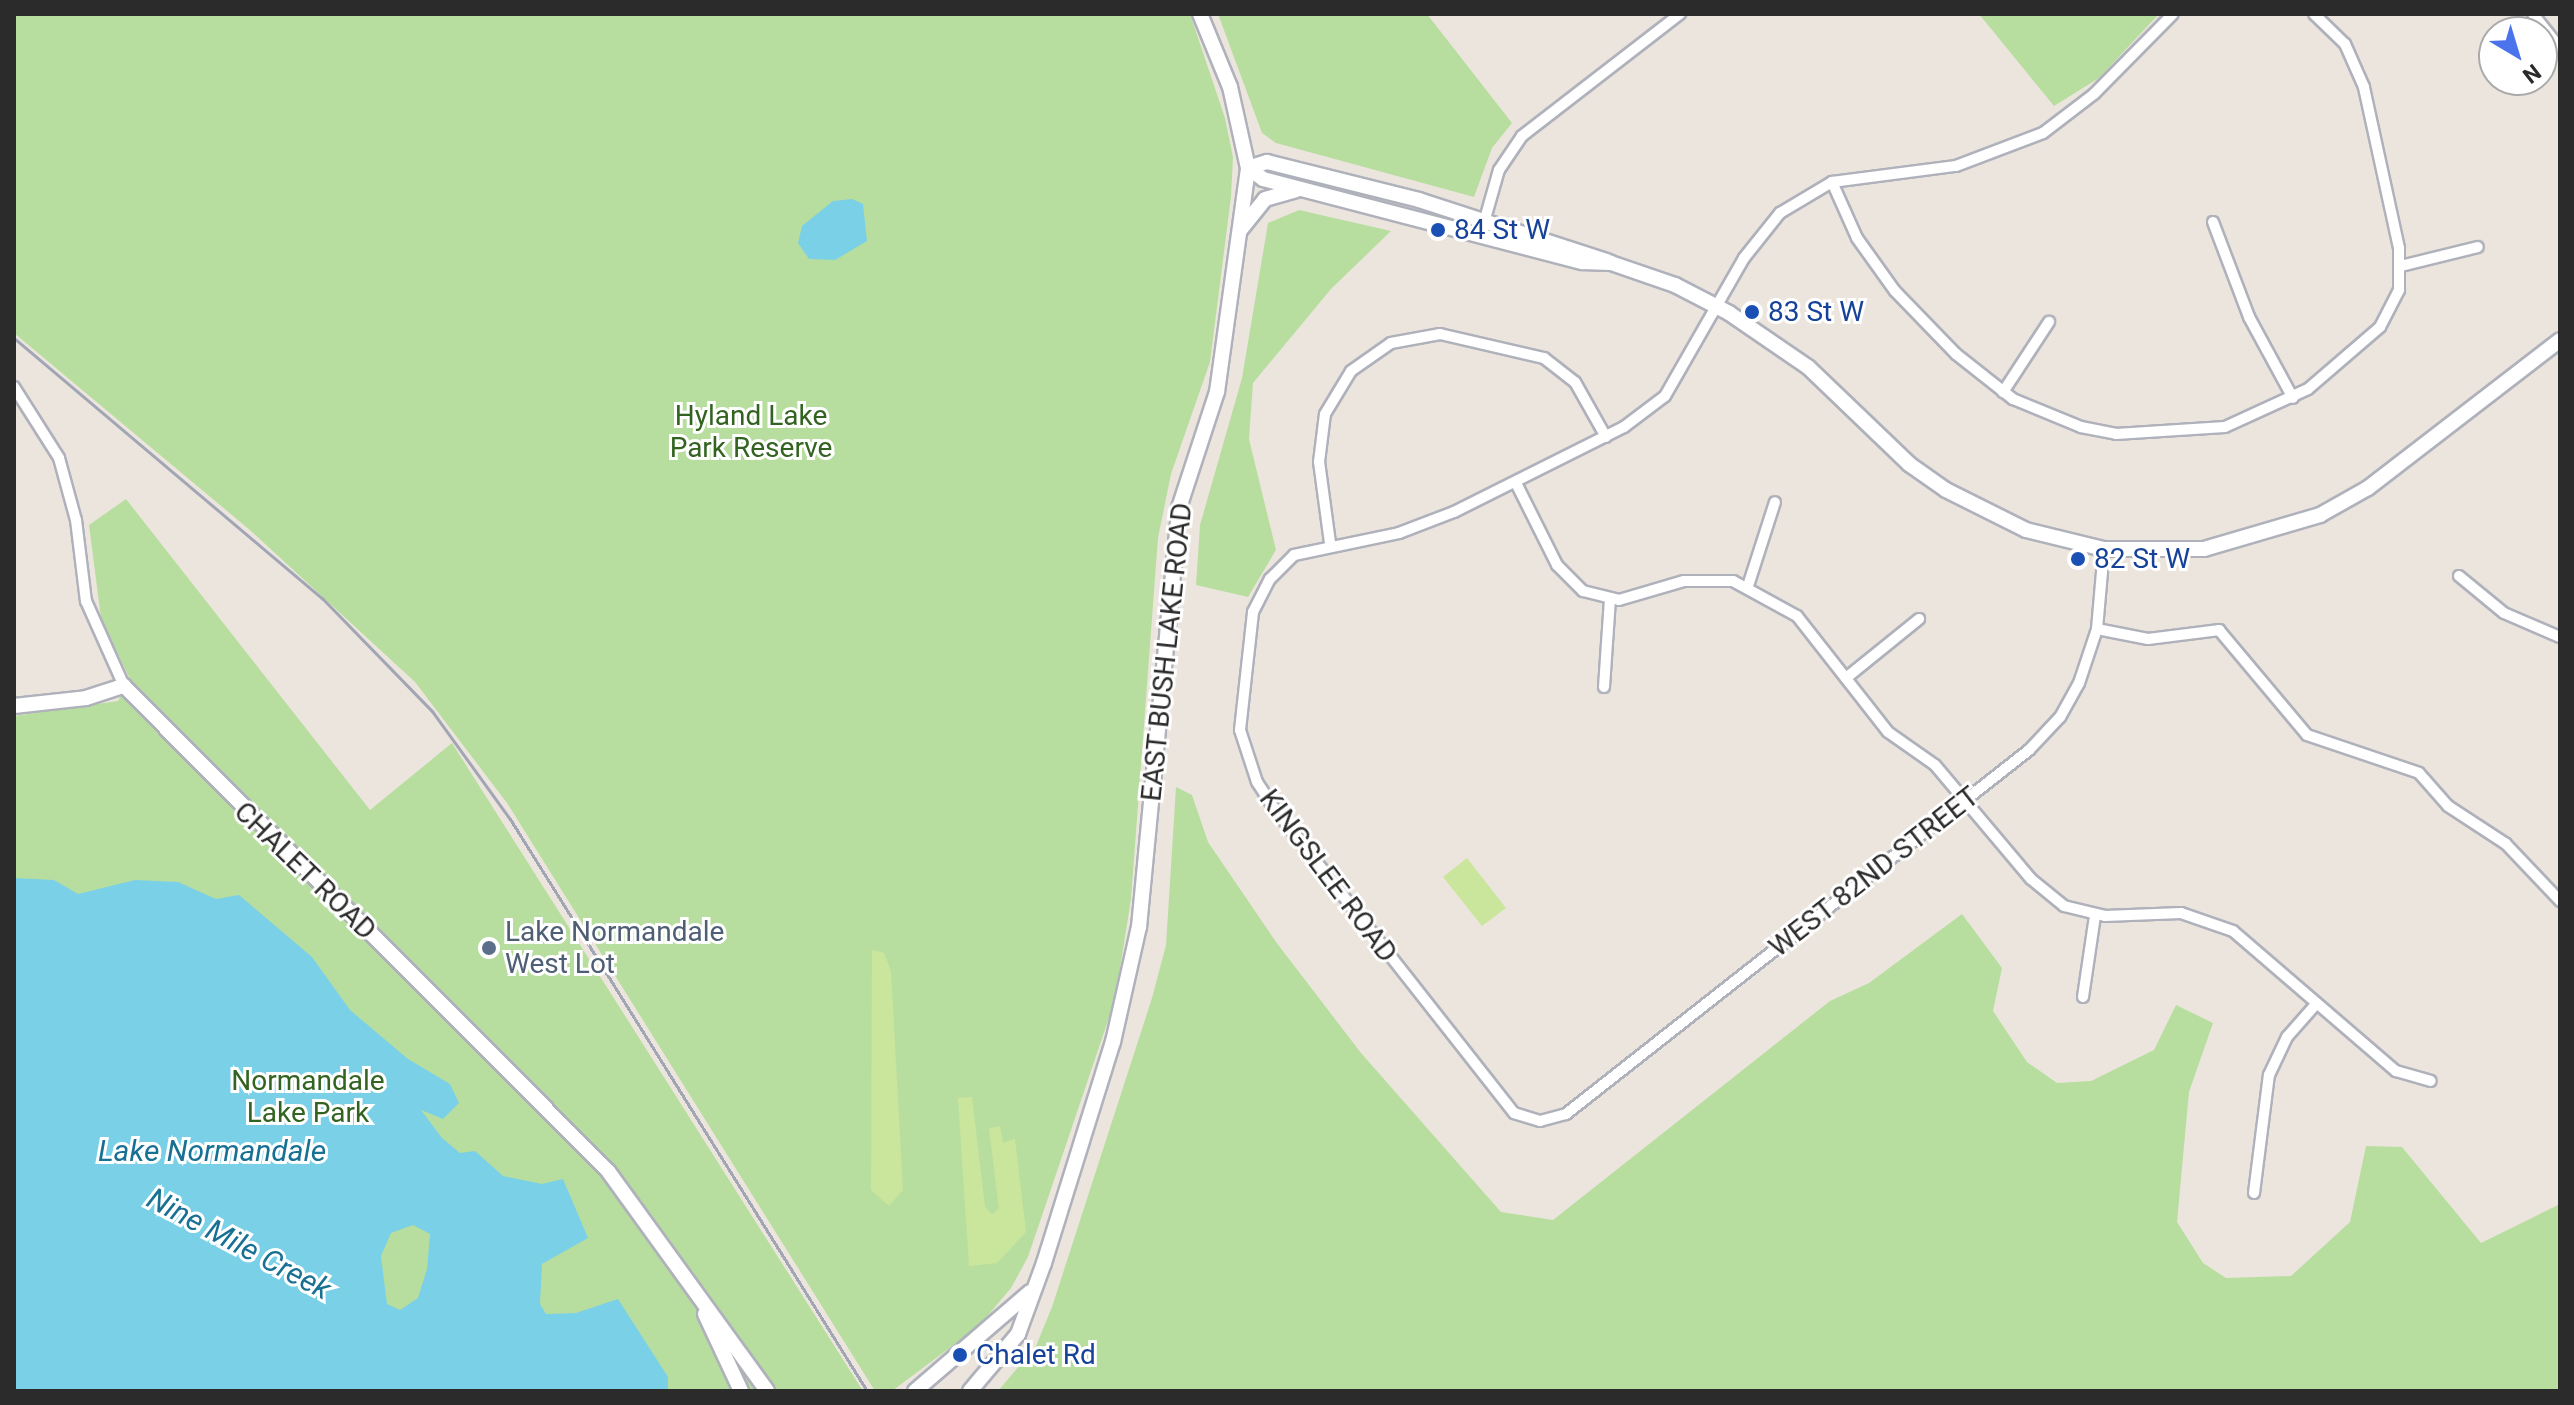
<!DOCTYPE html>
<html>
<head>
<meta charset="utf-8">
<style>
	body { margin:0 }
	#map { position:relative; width:2574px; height:1405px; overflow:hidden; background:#ece5de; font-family:Roboto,sans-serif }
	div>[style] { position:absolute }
	.green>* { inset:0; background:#b8de9f }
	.pitch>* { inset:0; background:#cae59c }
	.water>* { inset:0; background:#7ad0e6 }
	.roads { filter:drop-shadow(2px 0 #afb1bb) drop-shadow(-2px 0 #afb1bb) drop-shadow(0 2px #afb1bb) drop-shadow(0 -2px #afb1bb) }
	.street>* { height:10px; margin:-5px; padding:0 5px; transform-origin:5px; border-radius:5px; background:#fff }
	.secondary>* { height:14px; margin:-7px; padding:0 7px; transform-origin:7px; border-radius:7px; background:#fff }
	.rail>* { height:3px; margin:-1.5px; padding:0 1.5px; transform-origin:1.5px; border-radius:1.5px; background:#a1a5b4 }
	.dots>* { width:22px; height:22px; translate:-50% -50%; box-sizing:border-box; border:4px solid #fff; border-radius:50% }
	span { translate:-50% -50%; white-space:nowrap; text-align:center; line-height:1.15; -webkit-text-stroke:6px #fff; paint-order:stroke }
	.transit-label { font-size:28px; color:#164399 }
	.left { translate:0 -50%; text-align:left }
	.park-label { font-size:28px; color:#326320 }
	.street-label { font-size:28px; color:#2b2b2b }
	.service-label { font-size:28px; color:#4e5e75 }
	.water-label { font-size:30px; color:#187093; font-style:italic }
	.frame { position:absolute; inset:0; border:16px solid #2b2b2b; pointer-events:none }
	.north { position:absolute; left:2478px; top:16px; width:80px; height:80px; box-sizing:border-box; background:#fff; border:2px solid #aaa; border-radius:50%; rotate:142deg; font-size:22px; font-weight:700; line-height:32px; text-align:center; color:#2b2b2b }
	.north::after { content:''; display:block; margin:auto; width:28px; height:36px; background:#4b73ec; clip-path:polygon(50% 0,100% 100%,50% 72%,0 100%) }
</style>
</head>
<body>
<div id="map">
	<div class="green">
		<i style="clip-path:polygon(14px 14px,1190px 14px,1225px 118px,1233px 157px,1231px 197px,1210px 362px,1171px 474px,1158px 538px,1131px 899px,1115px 1000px,1028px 1257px,1011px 1288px,979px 1326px,892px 1391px,875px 1391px,507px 803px,415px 682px,251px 531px,14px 333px)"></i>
		<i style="clip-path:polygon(1218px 14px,1427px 14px,1512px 123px,1492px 148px,1474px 197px,1276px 143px,1262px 133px)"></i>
		<i style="clip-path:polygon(1979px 14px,2159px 14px,2099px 78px,2054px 106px)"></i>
		<i style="clip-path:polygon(1299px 210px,1391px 231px,1331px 289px,1253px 383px,1249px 439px,1276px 550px,1248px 597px,1196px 585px,1200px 525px,1242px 378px,1268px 223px)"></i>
		<i style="clip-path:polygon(126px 499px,370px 810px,452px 743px,863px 1391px,14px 1391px,14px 716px,118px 701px,130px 679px,101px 618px,89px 525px)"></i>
		<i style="clip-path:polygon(1176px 787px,1192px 795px,1208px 842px,1276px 942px,1361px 1053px,1501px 1212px,1553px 1220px,1830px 1001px,1869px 983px,1962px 914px,2002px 968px,1993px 1011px,2027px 1062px,2057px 1083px,2091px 1081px,2154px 1050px,2176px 1005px,2213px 1023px,2189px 1092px,2177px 1222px,2203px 1263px,2226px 1278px,2291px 1276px,2350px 1222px,2366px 1146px,2402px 1147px,2481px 1243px,2560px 1204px,2560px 1391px,998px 1391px,1036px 1346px,1052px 1307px,1152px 998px,1166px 945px)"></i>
	</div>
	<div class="pitch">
		<i style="clip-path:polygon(1467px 858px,1506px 908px,1482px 926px,1443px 877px)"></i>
		<i style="clip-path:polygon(872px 950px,884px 953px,891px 971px,903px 1190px,889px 1206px,871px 1190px)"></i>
		<i style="clip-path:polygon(972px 1097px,985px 1207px,992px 1214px,999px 1209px,989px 1128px,1000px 1126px,1003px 1143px,1015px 1139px,1026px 1232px,997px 1263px,969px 1266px,958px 1098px)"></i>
	</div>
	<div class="water">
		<i style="clip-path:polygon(852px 199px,863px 204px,867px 241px,835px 260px,809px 259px,798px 243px,802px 226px,833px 201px)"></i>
		<i style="clip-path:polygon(evenodd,14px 878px,54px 880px,78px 894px,135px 880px,178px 882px,216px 899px,239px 895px,312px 957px,350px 1010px,408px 1059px,450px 1084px,459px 1103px,443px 1119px,421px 1110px,442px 1138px,460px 1153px,475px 1151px,503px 1176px,542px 1184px,563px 1179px,588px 1238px,542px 1264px,540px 1304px,546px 1314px,576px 1313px,618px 1299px,668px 1377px,668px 1391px,14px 1391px,14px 878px,413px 1225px,430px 1234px,427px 1269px,418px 1298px,400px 1310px,387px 1304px,381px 1256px,391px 1233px,413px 1225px)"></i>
	</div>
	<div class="roads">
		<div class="street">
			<i style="left:2533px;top:14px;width:43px;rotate:51.5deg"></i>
			<i style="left:1832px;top:182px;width:61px;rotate:65.9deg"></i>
			<i style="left:1857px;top:238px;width:65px;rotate:54.4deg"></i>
			<i style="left:1895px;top:291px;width:88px;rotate:45.9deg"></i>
			<i style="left:1956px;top:354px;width:73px;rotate:38.3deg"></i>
			<i style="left:2013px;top:399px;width:74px;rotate:22.4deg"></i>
			<i style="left:2081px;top:427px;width:36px;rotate:11deg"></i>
			<i style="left:2116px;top:434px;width:109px;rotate:-3.7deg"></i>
			<i style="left:2225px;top:427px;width:91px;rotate:-24.6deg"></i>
			<i style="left:2308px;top:389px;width:95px;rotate:-40.7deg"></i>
			<i style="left:2380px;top:327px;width:42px;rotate:-62.8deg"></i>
			<i style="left:2399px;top:290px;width:42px;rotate:-90deg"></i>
			<i style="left:2399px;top:248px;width:165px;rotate:-102.3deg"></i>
			<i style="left:2364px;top:87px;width:47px;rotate:-113.8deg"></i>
			<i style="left:2345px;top:44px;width:43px;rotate:-135.9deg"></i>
			<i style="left:2213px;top:222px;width:102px;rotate:69.2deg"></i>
			<i style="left:2249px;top:317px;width:92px;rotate:61.5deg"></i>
			<i style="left:1483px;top:226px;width:58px;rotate:-74.1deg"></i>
			<i style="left:1499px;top:170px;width:41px;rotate:-55.9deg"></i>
			<i style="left:1522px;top:136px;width:200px;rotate:-37.7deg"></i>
			<i style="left:2401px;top:266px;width:79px;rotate:-13.9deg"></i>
			<i style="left:14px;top:387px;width:84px;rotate:57.6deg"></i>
			<i style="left:59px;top:458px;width:64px;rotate:74.7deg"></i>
			<i style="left:76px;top:520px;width:82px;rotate:83deg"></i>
			<i style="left:86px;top:601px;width:93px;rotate:65.9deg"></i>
			<i style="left:2003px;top:392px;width:84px;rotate:-56.7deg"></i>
			<i style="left:1516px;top:483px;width:92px;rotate:63.4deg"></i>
			<i style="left:1557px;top:565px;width:37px;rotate:45deg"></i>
			<i style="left:1583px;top:591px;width:37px;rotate:14deg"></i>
			<i style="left:1619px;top:600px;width:68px;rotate:-16.3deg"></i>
			<i style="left:1684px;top:581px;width:49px"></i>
			<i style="left:1733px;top:581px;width:73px;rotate:28.7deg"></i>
			<i style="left:1797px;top:616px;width:147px;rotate:51.9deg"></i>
			<i style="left:1888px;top:732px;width:57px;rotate:35.1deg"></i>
			<i style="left:1935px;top:765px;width:149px;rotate:49.9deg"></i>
			<i style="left:2031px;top:879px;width:43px;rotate:39.3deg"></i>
			<i style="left:2064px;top:906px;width:42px;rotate:13.7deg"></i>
			<i style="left:2105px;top:916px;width:76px;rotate:-2.3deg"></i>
			<i style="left:2181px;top:913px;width:55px;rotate:19.1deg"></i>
			<i style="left:2233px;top:931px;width:215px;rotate:40.7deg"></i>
			<i style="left:2396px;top:1071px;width:36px;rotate:16deg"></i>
			<i style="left:1330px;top:543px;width:82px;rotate:-97.7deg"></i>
			<i style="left:1319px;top:462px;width:48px;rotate:-82.9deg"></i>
			<i style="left:1325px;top:414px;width:50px;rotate:-58.8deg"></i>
			<i style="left:1351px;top:371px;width:49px;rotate:-35deg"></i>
			<i style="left:1391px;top:343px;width:50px;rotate:-10.4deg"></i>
			<i style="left:1440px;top:334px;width:107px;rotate:13deg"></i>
			<i style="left:1544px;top:358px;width:39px;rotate:38deg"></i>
			<i style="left:1575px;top:382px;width:63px;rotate:60.6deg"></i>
			<i style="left:2104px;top:549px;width:80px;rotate:95deg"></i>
			<i style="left:2097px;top:629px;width:57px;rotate:108.4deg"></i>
			<i style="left:2079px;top:683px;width:39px;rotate:119deg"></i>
			<i style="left:2060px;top:717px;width:45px;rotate:133.2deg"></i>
			<i style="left:2029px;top:750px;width:589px;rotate:141.83deg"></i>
			<i style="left:1566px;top:1114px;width:27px;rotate:165deg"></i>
			<i style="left:1540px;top:1121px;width:27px;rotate:-163deg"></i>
			<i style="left:1514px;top:1113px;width:392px;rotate:-128.2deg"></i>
			<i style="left:1272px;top:805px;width:27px;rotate:-123deg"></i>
			<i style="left:1257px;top:782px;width:55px;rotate:-108.1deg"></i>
			<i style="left:1240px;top:730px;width:119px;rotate:-83.7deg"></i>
			<i style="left:1253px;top:612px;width:37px;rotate:-63deg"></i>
			<i style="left:1270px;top:579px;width:34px;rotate:-45deg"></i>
			<i style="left:1294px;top:555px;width:107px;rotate:-11.8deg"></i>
			<i style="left:1399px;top:533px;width:59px;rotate:-20.9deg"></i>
			<i style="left:1454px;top:512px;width:190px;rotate:-26.6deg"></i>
			<i style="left:1624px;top:427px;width:51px;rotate:-37.1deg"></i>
			<i style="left:1665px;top:396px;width:159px;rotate:-60.2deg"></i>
			<i style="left:1744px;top:258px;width:58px;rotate:-51.3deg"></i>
			<i style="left:1780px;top:213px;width:61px;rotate:-30.8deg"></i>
			<i style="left:1832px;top:182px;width:125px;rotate:-7.4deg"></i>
			<i style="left:1956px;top:166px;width:93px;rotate:-20.8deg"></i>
			<i style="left:2043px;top:133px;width:64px;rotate:-37.4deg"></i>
			<i style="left:2094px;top:94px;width:112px;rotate:-45.4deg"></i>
			<i style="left:2459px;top:576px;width:58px;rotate:39.4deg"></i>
			<i style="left:2504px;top:613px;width:61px;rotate:23.2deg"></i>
			<i style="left:1748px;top:586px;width:88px;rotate:-72.2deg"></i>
			<i style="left:2097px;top:629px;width:52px;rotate:11.1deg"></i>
			<i style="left:2148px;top:639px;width:72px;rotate:-7.2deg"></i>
			<i style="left:2219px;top:630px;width:137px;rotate:50deg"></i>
			<i style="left:2307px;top:735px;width:118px;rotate:18.7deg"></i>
			<i style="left:2419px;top:773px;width:44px;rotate:48.7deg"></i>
			<i style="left:2448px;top:806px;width:69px;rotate:33.2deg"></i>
			<i style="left:2506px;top:844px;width:79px;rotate:46.5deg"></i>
			<i style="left:1846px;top:678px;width:94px;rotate:-38.9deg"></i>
			<i style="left:1604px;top:687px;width:87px;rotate:-86.1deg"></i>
			<i style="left:2083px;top:997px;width:82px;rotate:-81.6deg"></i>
			<i style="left:2254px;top:1193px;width:119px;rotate:-82.8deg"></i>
			<i style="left:2269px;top:1075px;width:42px;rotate:-64.7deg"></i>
			<i style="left:2287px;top:1037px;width:45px;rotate:-48.6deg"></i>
		</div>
		<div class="secondary">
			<i style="left:1248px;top:168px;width:19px;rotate:36deg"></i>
			<i style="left:1263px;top:179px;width:330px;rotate:14.6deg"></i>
			<i style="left:1582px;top:262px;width:29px;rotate:2deg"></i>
			<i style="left:1611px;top:263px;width:68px;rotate:19deg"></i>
			<i style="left:1675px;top:285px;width:61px;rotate:27.4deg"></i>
			<i style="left:1729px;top:313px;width:96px;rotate:34.4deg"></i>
			<i style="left:1808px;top:367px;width:140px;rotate:43.8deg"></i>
			<i style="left:1909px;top:464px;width:45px;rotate:35.1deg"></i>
			<i style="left:1946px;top:490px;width:89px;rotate:26.6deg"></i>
			<i style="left:2026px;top:530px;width:80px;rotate:13.7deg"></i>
			<i style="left:2104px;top:549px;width:100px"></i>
			<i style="left:2204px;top:549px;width:121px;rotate:-16.3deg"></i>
			<i style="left:2320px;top:515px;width:55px;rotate:-29.4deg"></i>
			<i style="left:2368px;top:488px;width:242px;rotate:-37.6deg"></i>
			<i style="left:1248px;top:168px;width:20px;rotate:-18deg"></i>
			<i style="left:1267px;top:162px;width:157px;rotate:14deg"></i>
			<i style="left:1419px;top:200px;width:198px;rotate:18deg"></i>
			<i style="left:1241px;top:229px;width:38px;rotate:-51deg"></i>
			<i style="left:1265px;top:199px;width:32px;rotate:-16deg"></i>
			<i style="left:14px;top:706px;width:72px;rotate:-6.3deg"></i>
			<i style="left:86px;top:698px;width:40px;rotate:-18deg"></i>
			<i style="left:124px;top:686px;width:685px;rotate:45.06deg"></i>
			<i style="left:608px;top:1171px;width:271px;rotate:54.1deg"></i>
			<i style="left:705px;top:1314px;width:85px;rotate:64.9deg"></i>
			<i style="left:915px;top:1391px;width:152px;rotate:-40.7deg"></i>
			<i style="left:970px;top:1391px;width:75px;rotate:-49.9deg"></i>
			<i style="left:1018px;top:1334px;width:76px;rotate:-69.9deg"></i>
			<i style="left:1044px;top:1263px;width:232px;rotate:-72.7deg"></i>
			<i style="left:1113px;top:1042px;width:118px;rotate:-77.3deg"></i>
			<i style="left:1139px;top:927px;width:421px;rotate:-84.5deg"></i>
			<i style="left:1179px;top:508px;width:122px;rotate:-71.9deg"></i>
			<i style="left:1217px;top:392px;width:226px;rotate:-82.1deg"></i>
			<i style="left:1248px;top:168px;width:83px;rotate:-102.5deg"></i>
			<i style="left:1230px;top:87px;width:79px;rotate:-112.3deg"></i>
		</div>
	</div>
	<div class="rail">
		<i style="left:14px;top:338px;width:403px;rotate:40.2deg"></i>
		<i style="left:322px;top:598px;width:158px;rotate:45.8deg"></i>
		<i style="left:432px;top:711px;width:133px;rotate:54.2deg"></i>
		<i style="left:510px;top:819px;width:674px;rotate:58.03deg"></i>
	</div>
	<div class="dots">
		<i style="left:1438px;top:230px;background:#1a4fb4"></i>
		<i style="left:1752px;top:312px;background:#1a4fb4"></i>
		<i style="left:2078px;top:559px;background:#1a4fb4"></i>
		<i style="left:489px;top:948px;background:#5c6f8a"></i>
		<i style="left:960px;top:1355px;background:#1a4fb4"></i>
	</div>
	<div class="transit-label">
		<span class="left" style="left:1454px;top:230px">84 St W</span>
		<span class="left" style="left:1768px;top:312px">83 St W</span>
		<span class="left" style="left:2094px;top:559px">82 St W</span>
		<span class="left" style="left:976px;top:1355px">Chalet Rd</span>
	</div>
	<div class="park-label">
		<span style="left:751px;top:432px">Hyland Lake<br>Park Reserve</span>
		<span style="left:308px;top:1097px">Normandale<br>Lake Park</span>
	</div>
	<div class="street-label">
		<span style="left:1167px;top:652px;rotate:-84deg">EAST BUSH LAKE ROAD</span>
		<span style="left:305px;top:871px;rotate:44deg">CHALET ROAD</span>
		<span style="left:1874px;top:872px;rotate:-38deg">WEST 82ND STREET</span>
		<span style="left:1328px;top:876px;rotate:53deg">KINGSLEE ROAD</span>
	</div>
	<div class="service-label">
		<span class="left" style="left:505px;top:948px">Lake Normandale<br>West Lot</span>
	</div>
	<div class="water-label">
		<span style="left:212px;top:1151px">Lake Normandale</span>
		<span style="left:239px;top:1244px;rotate:28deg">Nine Mile Creek</span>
	</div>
	<div class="frame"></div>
	<div class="north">N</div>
</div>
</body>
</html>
